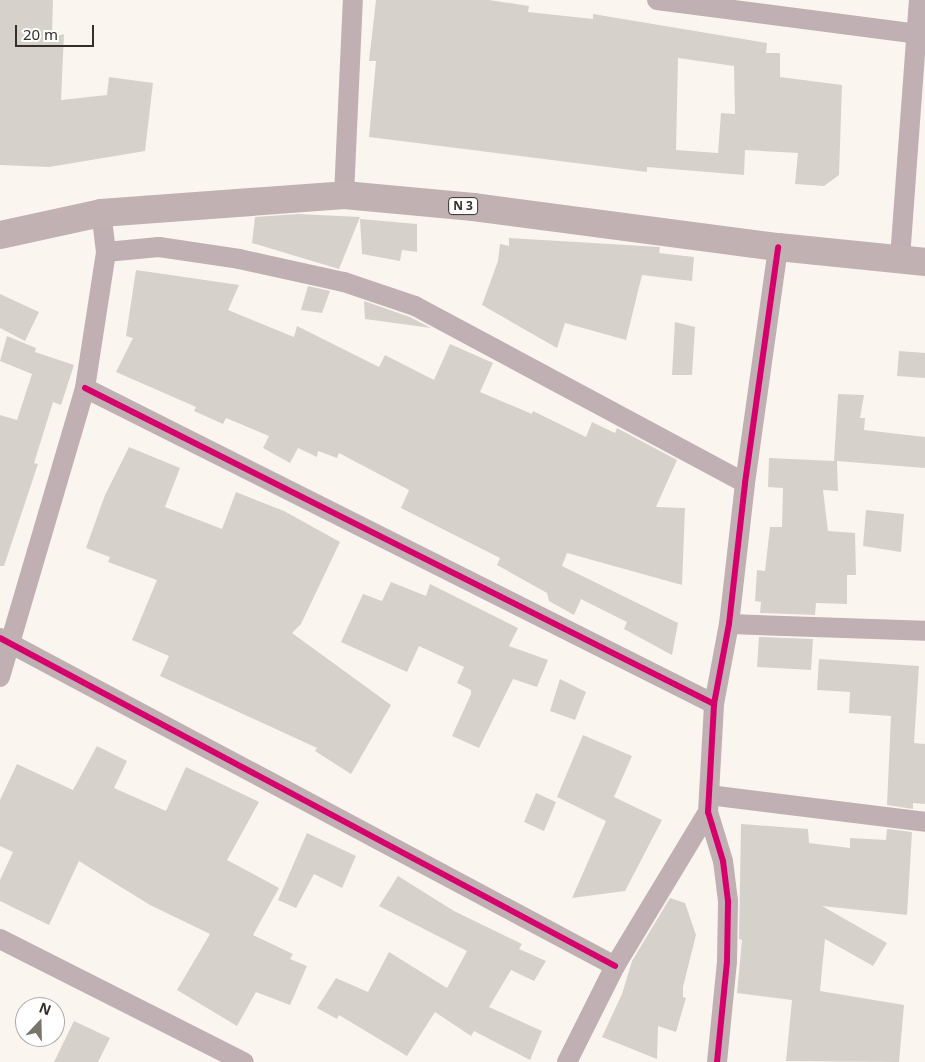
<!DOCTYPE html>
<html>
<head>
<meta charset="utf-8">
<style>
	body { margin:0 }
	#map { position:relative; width:925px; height:1062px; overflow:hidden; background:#faf6ef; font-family:"Noto Sans",sans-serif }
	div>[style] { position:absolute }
	.building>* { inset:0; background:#d6d2cb }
	.minor>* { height:20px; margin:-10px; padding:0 10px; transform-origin:10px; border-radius:10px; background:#c0b0b3 }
	.primary>* { height:28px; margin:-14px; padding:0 14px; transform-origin:14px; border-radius:14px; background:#c1b1b3 }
	.cycleway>* { height:6px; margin:-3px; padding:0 3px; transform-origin:3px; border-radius:3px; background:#d6006c }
	span { translate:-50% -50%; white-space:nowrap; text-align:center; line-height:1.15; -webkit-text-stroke:4px #fff; paint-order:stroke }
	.shield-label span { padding:1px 4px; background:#fff; border:1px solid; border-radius:4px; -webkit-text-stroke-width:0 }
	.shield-label { font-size:12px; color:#342f27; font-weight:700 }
	.north { position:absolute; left:15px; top:997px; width:50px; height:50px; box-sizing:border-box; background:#fff; border:1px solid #aeaca9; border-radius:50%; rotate:21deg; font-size:14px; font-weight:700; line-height:20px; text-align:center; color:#342f27 }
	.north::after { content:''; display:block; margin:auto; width:18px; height:22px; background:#79756d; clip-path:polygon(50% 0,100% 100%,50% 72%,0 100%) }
	.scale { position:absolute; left:15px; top:25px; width:79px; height:22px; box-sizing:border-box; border:2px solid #342f27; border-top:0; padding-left:6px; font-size:15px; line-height:18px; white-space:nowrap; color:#342f27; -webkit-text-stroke:4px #fff; paint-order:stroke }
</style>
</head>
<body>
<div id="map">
	<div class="building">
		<i style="clip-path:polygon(0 0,53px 0,52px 37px,64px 34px,61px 100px,107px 95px,109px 77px,153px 83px,145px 151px,49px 167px,0 165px)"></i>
		<i style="clip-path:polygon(evenodd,376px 0,489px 0,529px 6px,528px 12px,593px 19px,593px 14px,767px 43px,766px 53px,780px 53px,780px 77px,842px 85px,839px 175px,824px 186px,795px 184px,798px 153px,745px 150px,744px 175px,647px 167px,647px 172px,369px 137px,376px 61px,369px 61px,376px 0,678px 58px,734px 66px,735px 114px,721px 113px,718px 153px,676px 150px,678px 58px)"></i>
		<i style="clip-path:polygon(298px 214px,360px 217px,339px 269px,252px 243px,255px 217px)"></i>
		<i style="clip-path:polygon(360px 219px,417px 224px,417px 252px,402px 250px,400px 261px,362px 254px)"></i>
		<i style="clip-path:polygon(509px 238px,660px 247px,659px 253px,694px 257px,692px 281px,642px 275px,626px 340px,565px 323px,557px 348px,482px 305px,498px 261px,500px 244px,509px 246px)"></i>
		<i style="clip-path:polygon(136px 270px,239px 285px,228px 310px,294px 337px,297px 326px,379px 367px,385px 355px,434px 380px,450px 344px,493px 363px,480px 392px,532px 414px,533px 411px,586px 437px,592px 422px,615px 433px,617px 428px,677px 460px,656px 507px,685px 508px,682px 585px,567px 553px,562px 566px,678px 623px,672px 655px,624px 629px,627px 622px,581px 599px,574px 615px,549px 601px,547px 593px,497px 565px,500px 558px,401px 508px,409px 490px,339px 453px,337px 458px,318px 451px,317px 457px,298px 448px,290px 463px,263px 448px,269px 436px,226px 418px,223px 424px,194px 411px,196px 407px,116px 372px,133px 338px,126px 336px)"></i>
		<i style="clip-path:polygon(308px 286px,330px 291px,322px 313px,301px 310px)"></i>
		<i style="clip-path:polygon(0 294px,39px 312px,25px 341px,0 328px)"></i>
		<i style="clip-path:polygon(364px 301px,410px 317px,431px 328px,365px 319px)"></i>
		<i style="clip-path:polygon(675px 322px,695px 327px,692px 375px,672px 375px)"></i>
		<i style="clip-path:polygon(7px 336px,36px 348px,35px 352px,74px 365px,61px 405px,53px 402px,34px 463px,38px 464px,4px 566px,0 566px,0 415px,17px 420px,32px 374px,0 361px)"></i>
		<i style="clip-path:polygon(899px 351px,925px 353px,925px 378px,897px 376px)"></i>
		<i style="clip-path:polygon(838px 394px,864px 395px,860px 418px,865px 418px,864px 430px,925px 437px,925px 468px,837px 461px,838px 491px,823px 490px,828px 531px,855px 533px,856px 575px,847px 575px,847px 604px,816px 603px,815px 615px,760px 613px,761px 602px,755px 601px,757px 570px,765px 571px,770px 527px,782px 527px,783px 488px,768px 487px,769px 458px,834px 461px)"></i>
		<i style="clip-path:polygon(129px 447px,180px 468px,165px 507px,222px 529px,236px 492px,284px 511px,340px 542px,301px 624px,292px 633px,391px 705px,351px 774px,315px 751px,317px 748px,160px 676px,169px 656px,132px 640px,157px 580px,108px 562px,110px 557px,86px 548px,105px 495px)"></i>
		<i style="clip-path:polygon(866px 510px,904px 514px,901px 552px,863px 546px)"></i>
		<i style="clip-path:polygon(391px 582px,426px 596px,430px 584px,518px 628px,509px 646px,548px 660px,537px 687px,513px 679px,479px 748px,452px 736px,471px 694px,471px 690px,457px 683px,464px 667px,419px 646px,407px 672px,341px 642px,363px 594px,382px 601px)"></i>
		<i style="clip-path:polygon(759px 637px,813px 639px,811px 670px,757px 667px)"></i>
		<i style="clip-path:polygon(819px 659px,919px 666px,914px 743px,925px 744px,925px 804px,913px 803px,913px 809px,887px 805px,891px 716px,849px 713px,850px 692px,817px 690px)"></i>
		<i style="clip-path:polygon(560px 679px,586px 692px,575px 720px,550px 711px)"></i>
		<i style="clip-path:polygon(583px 735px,632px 756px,614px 797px,662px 820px,625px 891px,572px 898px,606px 821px,557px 797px)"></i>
		<i style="clip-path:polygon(97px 746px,127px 761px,114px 788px,166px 811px,186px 767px,259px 802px,227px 860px,279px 888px,253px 935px,293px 954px,290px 959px,307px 966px,290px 1005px,256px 992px,237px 1026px,177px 990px,210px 934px,150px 905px,79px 861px,49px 925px,0 901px,0 880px,13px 852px,0 846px,0 800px,17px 764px,73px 790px)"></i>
		<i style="clip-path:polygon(536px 793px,556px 802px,544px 831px,524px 822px)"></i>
		<i style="clip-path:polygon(741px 824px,808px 829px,809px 843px,850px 848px,850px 838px,886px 840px,887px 829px,912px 832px,907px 915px,822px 906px,887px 943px,873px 966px,825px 939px,820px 991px,904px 1005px,899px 1062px,786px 1061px,792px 1000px,737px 993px,742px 940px,739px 939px)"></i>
		<i style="clip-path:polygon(307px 833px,356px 856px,342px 888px,314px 874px,296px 908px,278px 900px)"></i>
		<i style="clip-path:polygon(398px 876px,454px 911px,522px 944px,519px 949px,546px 961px,534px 981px,511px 970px,489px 1007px,542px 1031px,530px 1060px,474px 1031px,471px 1036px,435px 1012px,407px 1056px,339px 1015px,337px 1019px,317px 1008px,336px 978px,368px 992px,389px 952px,447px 988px,467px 951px,379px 906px)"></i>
		<i style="clip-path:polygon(670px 898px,685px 903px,696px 935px,683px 987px,683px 997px,686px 998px,676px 1032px,658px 1026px,657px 1059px,602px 1037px,622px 994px,632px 961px)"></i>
		<i style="clip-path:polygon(74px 1021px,110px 1038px,98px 1062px,54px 1062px)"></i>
	</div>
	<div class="minor">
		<i style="left:657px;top:0;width:270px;rotate:7.4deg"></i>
		<i style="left:344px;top:195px;width:195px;rotate:-87.4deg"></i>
		<i style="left:106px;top:252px;width:53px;rotate:-5.4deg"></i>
		<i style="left:159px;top:247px;width:81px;rotate:8.5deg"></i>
		<i style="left:239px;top:259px;width:107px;rotate:12.4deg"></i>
		<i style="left:344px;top:282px;width:75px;rotate:18.7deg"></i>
		<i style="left:415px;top:306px;width:374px;rotate:28.2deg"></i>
		<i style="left:900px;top:258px;width:259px;rotate:-85.8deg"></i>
		<i style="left:85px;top:388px;width:704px;rotate:26.67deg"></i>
		<i style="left:729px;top:624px;width:196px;rotate:2deg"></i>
		<i style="left:0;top:638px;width:697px;rotate:28.07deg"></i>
		<i style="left:0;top:677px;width:301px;rotate:-73.6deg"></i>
		<i style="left:85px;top:388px;width:138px;rotate:-81.2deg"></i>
		<i style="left:106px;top:252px;width:39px;rotate:-97deg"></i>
		<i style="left:709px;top:795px;width:218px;rotate:7.1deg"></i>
		<i style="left:0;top:939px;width:273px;rotate:26.8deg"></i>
		<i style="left:567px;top:1062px;width:107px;rotate:-63.4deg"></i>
		<i style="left:615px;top:966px;width:180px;rotate:-58.9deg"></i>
		<i style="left:717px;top:1062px;width:101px;rotate:-84.3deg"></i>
		<i style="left:727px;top:961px;width:60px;rotate:-89deg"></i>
		<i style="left:728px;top:901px;width:40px;rotate:-97.1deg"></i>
		<i style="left:723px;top:861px;width:51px;rotate:-107deg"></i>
		<i style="left:708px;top:812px;width:108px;rotate:-86.8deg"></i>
		<i style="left:714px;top:704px;width:81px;rotate:-79.4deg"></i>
		<i style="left:729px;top:624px;width:142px;rotate:-83.5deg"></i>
		<i style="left:745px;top:483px;width:238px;rotate:-82deg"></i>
	</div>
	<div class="primary">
		<i style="left:0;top:235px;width:103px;rotate:-12.3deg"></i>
		<i style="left:101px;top:213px;width:244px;rotate:-4.2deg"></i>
		<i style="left:344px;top:195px;width:130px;rotate:5.3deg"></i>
		<i style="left:473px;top:207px;width:308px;rotate:7.5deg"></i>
		<i style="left:778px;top:247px;width:148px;rotate:5.8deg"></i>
	</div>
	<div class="cycleway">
		<i style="left:85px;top:388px;width:704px;rotate:26.67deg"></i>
		<i style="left:0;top:638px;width:697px;rotate:28.07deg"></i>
		<i style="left:717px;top:1062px;width:101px;rotate:-84.3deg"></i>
		<i style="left:727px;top:961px;width:60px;rotate:-89deg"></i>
		<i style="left:728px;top:901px;width:40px;rotate:-97.1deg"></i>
		<i style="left:723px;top:861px;width:51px;rotate:-107deg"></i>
		<i style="left:708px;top:812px;width:108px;rotate:-86.8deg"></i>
		<i style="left:714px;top:704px;width:81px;rotate:-79.4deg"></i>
		<i style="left:729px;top:624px;width:142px;rotate:-83.5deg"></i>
		<i style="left:745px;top:483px;width:238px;rotate:-82deg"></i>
	</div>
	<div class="shield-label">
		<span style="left:463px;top:206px">N 3</span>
	</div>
	<div class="north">N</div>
	<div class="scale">20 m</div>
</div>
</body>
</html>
